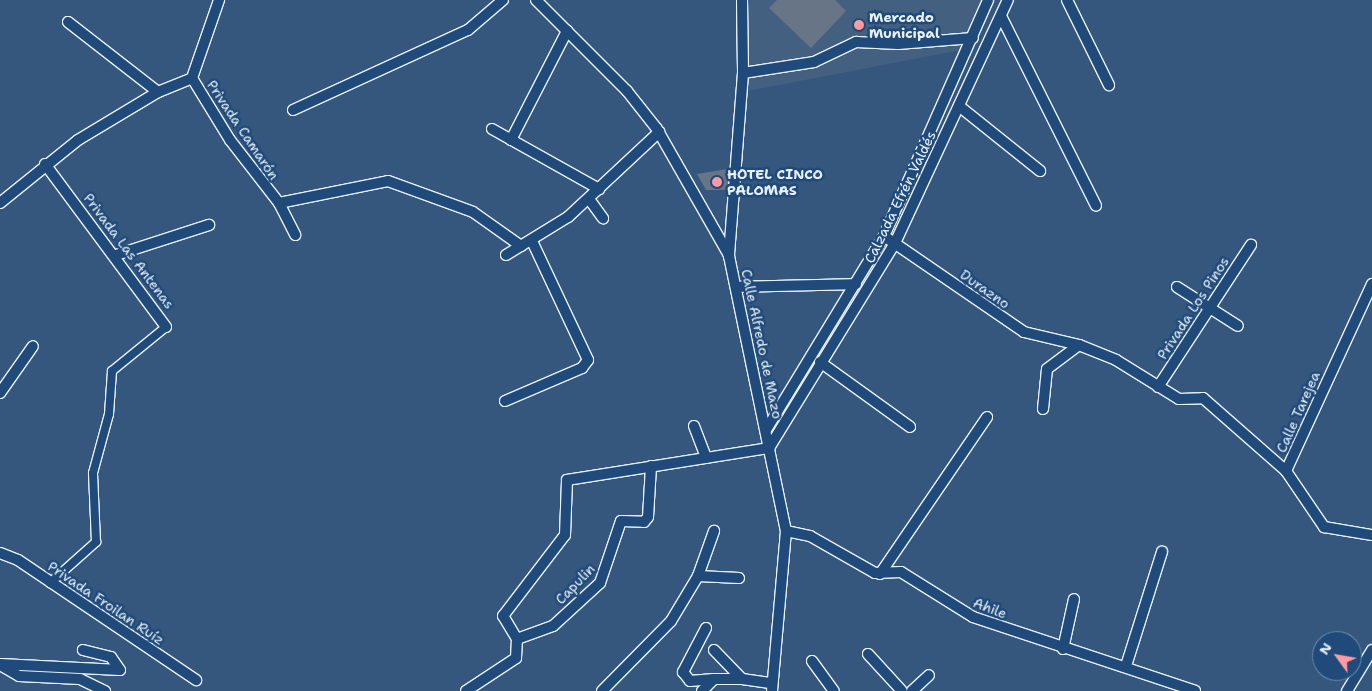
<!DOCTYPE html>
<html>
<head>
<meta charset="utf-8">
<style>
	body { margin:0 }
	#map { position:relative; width:1372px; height:691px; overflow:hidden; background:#35577e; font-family:"Shantell Sans",sans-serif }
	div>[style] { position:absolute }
	.built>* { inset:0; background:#446080 }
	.building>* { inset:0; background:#677586 }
	.roads { filter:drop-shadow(1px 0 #e8f1f8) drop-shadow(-1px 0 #e8f1f8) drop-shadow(0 1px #e8f1f8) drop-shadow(0 -1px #e8f1f8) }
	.pedestrian>* { height:8px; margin:-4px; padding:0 4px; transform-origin:4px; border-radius:4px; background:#1f4a7a }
	.minor>* { height:10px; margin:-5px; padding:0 5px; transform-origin:5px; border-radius:5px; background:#1f4a7a }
	.dots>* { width:14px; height:14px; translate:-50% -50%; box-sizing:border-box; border:2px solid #1f4a7a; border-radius:50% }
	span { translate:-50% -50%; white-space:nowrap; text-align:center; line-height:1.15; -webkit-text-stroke:5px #1f4a7a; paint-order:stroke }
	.poi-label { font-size:14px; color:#e8f1f8; font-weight:700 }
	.left { translate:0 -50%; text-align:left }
	.street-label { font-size:14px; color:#e8f1f8 }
	.north { position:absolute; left:1312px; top:631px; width:50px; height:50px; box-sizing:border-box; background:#1f4a7a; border:1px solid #6f8dac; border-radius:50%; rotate:302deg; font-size:14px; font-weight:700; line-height:20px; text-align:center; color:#e8f1f8 }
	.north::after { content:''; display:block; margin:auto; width:18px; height:22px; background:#ff9aa2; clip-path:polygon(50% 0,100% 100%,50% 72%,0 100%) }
</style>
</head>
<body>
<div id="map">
	<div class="built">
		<i style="clip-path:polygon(746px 0,982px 0,961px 50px,747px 91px)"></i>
	</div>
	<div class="building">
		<i style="clip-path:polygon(777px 0,835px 0,846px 11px,811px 48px,769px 8px)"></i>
		<i style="clip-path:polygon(733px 168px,733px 190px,706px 190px,697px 174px)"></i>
	</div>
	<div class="roads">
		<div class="pedestrian">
			<i style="left:50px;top:583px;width:62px;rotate:-41.7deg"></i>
			<i style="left:96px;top:542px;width:69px;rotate:-92.5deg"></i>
			<i style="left:93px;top:473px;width:61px;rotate:-74.8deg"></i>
			<i style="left:109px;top:414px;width:43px;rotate:-86deg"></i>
			<i style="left:112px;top:371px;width:70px;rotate:-39.2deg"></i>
		</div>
		<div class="minor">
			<i style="left:536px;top:0;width:129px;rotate:45deg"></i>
			<i style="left:627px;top:91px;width:48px;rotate:51.7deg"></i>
			<i style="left:657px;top:129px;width:145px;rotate:60.3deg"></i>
			<i style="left:742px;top:0;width:73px;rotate:89.2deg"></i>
			<i style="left:743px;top:73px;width:184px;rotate:94.4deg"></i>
			<i style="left:729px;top:256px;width:281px;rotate:78.3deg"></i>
			<i style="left:786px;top:531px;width:161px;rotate:95deg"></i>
			<i style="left:1067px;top:0;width:95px;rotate:63.7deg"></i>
			<i style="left:1001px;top:16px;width:212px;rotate:63.4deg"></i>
			<i style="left:68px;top:22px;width:114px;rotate:37.9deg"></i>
			<i style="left:743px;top:73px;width:72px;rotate:-8.8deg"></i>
			<i style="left:814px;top:62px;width:47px;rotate:-25.5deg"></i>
			<i style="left:856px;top:42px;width:42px;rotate:2.7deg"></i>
			<i style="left:898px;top:44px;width:75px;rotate:-4.6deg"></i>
			<i style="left:192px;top:78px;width:73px;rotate:58.5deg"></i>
			<i style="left:230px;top:140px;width:80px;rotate:52.1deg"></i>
			<i style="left:279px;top:203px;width:111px;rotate:-11.4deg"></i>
			<i style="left:388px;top:181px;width:90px;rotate:20deg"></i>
			<i style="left:473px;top:212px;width:59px;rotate:35.3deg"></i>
			<i style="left:959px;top:106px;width:104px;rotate:38.7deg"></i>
			<i style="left:293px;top:110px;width:192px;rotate:-24.6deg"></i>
			<i style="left:468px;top:30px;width:46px;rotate:-40.6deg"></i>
			<i style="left:492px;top:129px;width:123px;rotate:29.3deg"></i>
			<i style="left:511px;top:140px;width:123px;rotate:-62.8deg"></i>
			<i style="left:45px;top:164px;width:203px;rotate:53.4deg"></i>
			<i style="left:589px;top:199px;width:24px;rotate:54deg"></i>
			<i style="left:0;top:203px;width:100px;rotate:-38.9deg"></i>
			<i style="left:78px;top:140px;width:93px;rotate:-31deg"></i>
			<i style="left:158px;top:92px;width:37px;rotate:-22deg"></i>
			<i style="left:192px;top:78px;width:83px;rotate:-70.9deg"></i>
			<i style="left:279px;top:203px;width:36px;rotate:63deg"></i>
			<i style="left:884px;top:236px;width:170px;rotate:34.4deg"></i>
			<i style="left:1024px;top:332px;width:57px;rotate:13.3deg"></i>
			<i style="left:1079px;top:345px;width:40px;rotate:22deg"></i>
			<i style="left:1116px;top:360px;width:74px;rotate:31.8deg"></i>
			<i style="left:1179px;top:399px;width:24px;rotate:-2deg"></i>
			<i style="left:1203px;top:398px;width:111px;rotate:41.3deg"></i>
			<i style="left:1286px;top:471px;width:68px;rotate:55.8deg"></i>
			<i style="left:1324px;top:527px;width:49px;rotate:9.5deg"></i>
			<i style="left:116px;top:255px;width:98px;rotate:-17.9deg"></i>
			<i style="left:506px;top:255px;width:73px;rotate:-31.5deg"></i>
			<i style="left:568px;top:217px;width:125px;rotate:-43deg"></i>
			<i style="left:737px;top:287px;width:119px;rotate:-1.4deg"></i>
			<i style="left:1177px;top:287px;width:72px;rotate:32.6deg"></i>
			<i style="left:820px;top:362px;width:111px;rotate:35.8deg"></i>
			<i style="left:1158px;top:387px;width:170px;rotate:-56.8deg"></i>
			<i style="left:0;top:393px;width:57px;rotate:-54.9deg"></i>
			<i style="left:505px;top:401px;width:84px;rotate:-23.2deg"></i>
			<i style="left:582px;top:368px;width:10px;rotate:-53deg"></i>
			<i style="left:588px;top:360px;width:132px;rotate:-115.2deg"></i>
			<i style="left:1043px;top:409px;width:40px;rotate:-84.3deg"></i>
			<i style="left:1047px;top:369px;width:40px;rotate:-37deg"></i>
			<i style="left:694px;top:426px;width:34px;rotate:69deg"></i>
			<i style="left:766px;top:430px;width:227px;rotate:-58.7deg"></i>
			<i style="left:884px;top:236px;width:258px;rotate:-66.2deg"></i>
			<i style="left:769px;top:448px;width:241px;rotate:-58.4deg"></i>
			<i style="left:895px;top:243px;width:268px;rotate:-65.1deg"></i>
			<i style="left:1286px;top:471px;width:206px;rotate:-65.3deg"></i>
			<i style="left:786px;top:531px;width:25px;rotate:12deg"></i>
			<i style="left:810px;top:536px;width:75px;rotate:29.6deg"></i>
			<i style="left:875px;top:573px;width:26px;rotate:-2deg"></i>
			<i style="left:901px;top:572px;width:85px;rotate:32deg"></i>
			<i style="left:973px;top:617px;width:234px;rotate:18.4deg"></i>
			<i style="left:0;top:553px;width:19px;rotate:21deg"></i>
			<i style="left:18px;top:560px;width:215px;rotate:34deg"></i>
			<i style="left:880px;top:574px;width:190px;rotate:-55.7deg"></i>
			<i style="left:698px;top:576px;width:41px;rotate:2.8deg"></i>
			<i style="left:706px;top:628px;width:50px;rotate:117.6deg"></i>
			<i style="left:683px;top:672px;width:11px;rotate:52deg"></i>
			<i style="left:690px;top:681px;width:24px;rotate:-5deg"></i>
			<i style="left:517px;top:639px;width:38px;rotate:-20deg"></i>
			<i style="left:553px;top:626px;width:64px;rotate:-42.5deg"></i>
			<i style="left:600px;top:583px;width:65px;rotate:-71.3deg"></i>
			<i style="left:621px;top:521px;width:23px;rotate:2deg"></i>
			<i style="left:644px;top:522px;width:6px;rotate:-51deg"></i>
			<i style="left:648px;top:517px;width:51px;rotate:-86.6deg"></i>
			<i style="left:1063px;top:649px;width:51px;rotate:-77.6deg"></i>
			<i style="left:714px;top:650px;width:40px;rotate:46deg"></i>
			<i style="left:742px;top:679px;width:30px;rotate:8deg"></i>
			<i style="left:868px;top:654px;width:50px;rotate:47.4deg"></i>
			<i style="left:812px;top:661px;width:37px;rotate:54deg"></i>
			<i style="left:0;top:664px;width:120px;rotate:2.9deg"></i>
			<i style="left:120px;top:670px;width:16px;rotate:-125deg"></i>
			<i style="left:111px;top:657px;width:29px;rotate:-166deg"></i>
			<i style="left:0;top:665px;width:22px;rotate:30deg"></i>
			<i style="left:19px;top:676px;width:61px;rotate:2.8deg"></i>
			<i style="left:80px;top:679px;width:28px;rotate:26deg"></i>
			<i style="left:1126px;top:666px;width:120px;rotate:-72.5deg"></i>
			<i style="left:466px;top:691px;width:60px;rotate:-33.4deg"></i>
			<i style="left:516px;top:658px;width:19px;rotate:-87deg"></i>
			<i style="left:517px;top:639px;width:27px;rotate:-121deg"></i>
			<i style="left:503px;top:616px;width:102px;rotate:-52.6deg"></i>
			<i style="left:565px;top:535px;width:55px;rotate:-87.9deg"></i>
			<i style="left:567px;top:480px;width:205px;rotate:-9deg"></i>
			<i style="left:602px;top:691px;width:98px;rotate:-45.4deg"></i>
			<i style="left:671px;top:621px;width:52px;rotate:-59deg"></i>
			<i style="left:698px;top:576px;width:48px;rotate:-70.4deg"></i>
			<i style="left:702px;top:691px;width:17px;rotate:-45deg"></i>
			<i style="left:714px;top:679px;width:28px"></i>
			<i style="left:912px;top:691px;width:23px;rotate:-43deg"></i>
			<i style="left:1347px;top:691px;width:48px;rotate:-58.6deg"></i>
		</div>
	</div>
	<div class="dots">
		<i style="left:859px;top:25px;background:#ff9aa2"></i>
		<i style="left:717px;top:182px;background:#ff9aa2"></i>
	</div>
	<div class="poi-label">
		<span class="left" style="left:869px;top:25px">Mercado<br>Municipal</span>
		<span class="left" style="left:727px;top:182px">HOTEL CINCO<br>PALOMAS</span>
	</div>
	<div class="street-label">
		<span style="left:243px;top:130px;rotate:56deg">Privada Camarón</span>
		<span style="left:900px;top:197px;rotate:-64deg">Calzada Efrén Valdés</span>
		<span style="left:129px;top:251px;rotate:53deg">Privada Las Antenas</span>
		<span style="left:985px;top:289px;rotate:35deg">Durazno</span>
		<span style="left:1193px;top:308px;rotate:-57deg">Privada Los Pinos</span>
		<span style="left:762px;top:344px;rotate:78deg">Calle Alfredo de Mazo</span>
		<span style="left:1298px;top:412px;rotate:-66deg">Calle Tarejea</span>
		<span style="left:575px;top:584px;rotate:-46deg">Capulin</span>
		<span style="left:106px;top:603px;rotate:34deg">Privada Froilan Ruíz</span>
		<span style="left:990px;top:608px;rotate:21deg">Ahile</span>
	</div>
	<div class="north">N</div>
</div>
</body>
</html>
